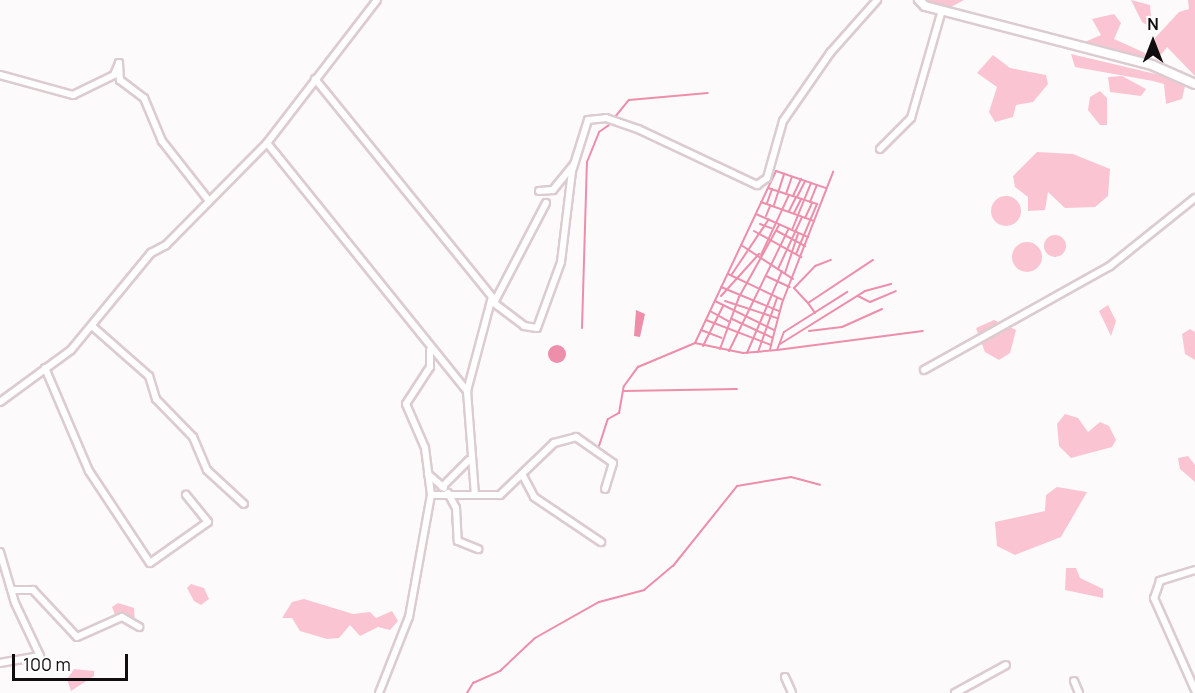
<!DOCTYPE html>
<html>
<head>
<meta charset="utf-8">
<style>
	body { margin:0 }
	#map { position:relative; width:1195px; height:693px; overflow:hidden; background:#fdfafb; font-family:Manrope,sans-serif }
	div>[style] { position:absolute }
	.green>* { inset:0; background:#fbc4d3 }
	.round { border-radius:50% }
	.water>* { inset:0; background:#ed8eab }
	.stream>* { height:2px; margin:-1px; padding:0 1px; transform-origin:1px; border-radius:1px; background:#ed8eab }
	.roads { filter:drop-shadow(2px 0 #dcccd0) drop-shadow(-2px 0 #dcccd0) drop-shadow(0 2px #dcccd0) drop-shadow(0 -2px #dcccd0) }
	.street>* { height:6px; margin:-3px; padding:0 3px; transform-origin:3px; border-radius:3px; background:#fff }
	.secondary>* { height:8px; margin:-4px; padding:0 4px; transform-origin:4px; border-radius:4px; background:#fff }
	span { translate:-50% -50%; white-space:nowrap; text-align:center; line-height:1.15; -webkit-text-stroke:4.5px #fff; paint-order:stroke }
	.north { position:absolute; left:1123px; top:12px; width:60px; height:60px; -webkit-text-stroke:4px #fff; paint-order:stroke; rotate:0deg; font-size:16px; font-weight:700; line-height:24px; text-align:center; color:#110c0e }
	.north::after { content:''; display:block; margin:auto; width:21px; height:27px; background:#110c0e; clip-path:polygon(50% 0,100% 100%,50% 72%,0 100%) }
	.scale { position:absolute; left:12px; top:654px; width:116px; height:27px; box-sizing:border-box; border:3px solid #110c0e; border-top:0; padding-left:8px; font-size:18px; line-height:21px; white-space:nowrap; color:#110c0e; -webkit-text-stroke:4px #fff; paint-order:stroke }
</style>
</head>
<body>
<div id="map">
	<div class="green">
		<i style="clip-path:polygon(928px 0,964px 0,949px 8px)"></i>
		<i style="clip-path:polygon(1131px 0,1150px 5px,1152px 28px,1142px 22px)"></i>
		<i style="clip-path:polygon(1188px 0,1195px 0,1195px 76px,1167px 47px,1161px 55px,1156px 51px,1155px 38px,1179px 12px,1189px 9px)"></i>
		<i style="clip-path:polygon(1114px 14px,1121px 23px,1114px 39px,1145px 53px,1149px 62px,1080px 44px,1101px 35px,1092px 19px)"></i>
		<i style="clip-path:polygon(1071px 54px,1164px 76px,1185px 86px,1182px 99px,1166px 104px,1164px 84px,1153px 81px,1075px 67px)"></i>
		<i style="clip-path:polygon(993px 55px,1010px 68px,1046px 75px,1048px 84px,1033px 102px,1016px 105px,1013px 117px,995px 122px,989px 112px,997px 87px,977px 73px)"></i>
		<i style="clip-path:polygon(1122px 76px,1146px 89px,1141px 96px,1110px 92px,1108px 77px)"></i>
		<i style="clip-path:polygon(1100px 91px,1107px 98px,1107px 125px,1100px 125px,1088px 110px,1090px 97px)"></i>
		<i style="clip-path:polygon(1037px 152px,1073px 154px,1110px 169px,1108px 196px,1095px 207px,1065px 208px,1048px 192px,1045px 210px,1028px 211px,1028px 197px,1015px 187px,1013px 176px)"></i>
		<i class="round" style="left:991px;top:196px;width:30px;height:30px"></i>
		<i class="round" style="left:1044px;top:235px;width:22px;height:22px"></i>
		<i class="round" style="left:1012px;top:242px;width:30px;height:30px"></i>
		<i style="clip-path:polygon(1108px 305px,1116px 321px,1111px 336px,1099px 311px)"></i>
		<i style="clip-path:polygon(994px 320px,1016px 330px,1010px 353px,999px 360px,985px 352px,976px 328px)"></i>
		<i style="clip-path:polygon(1190px 329px,1195px 332px,1195px 360px,1185px 354px,1182px 334px)"></i>
		<i style="clip-path:polygon(1065px 414px,1078px 418px,1088px 432px,1100px 422px,1109px 426px,1116px 440px,1112px 447px,1071px 458px,1059px 446px,1057px 424px)"></i>
		<i style="clip-path:polygon(1188px 456px,1195px 465px,1195px 482px,1180px 469px,1178px 458px)"></i>
		<i style="clip-path:polygon(1057px 487px,1087px 492px,1061px 537px,1015px 555px,997px 546px,995px 522px,1045px 511px,1046px 495px)"></i>
		<i style="clip-path:polygon(1066px 568px,1076px 568px,1080px 578px,1103px 589px,1103px 598px,1065px 590px)"></i>
		<i style="clip-path:polygon(191px 584px,204px 588px,209px 599px,201px 605px,194px 601px,187px 588px)"></i>
		<i style="clip-path:polygon(304px 599px,353px 614px,370px 612px,376px 618px,392px 611px,398px 621px,390px 630px,378px 627px,360px 636px,350px 625px,339px 638px,327px 639px,300px 631px,292px 618px,282px 618px,292px 602px)"></i>
		<i style="clip-path:polygon(118px 603px,134px 608px,135px 625px,115px 615px,112px 607px)"></i>
		<i style="clip-path:polygon(74px 669px,94px 671px,94px 676px,71px 691px,67px 679px)"></i>
	</div>
	<div class="water">
		<i style="clip-path:polygon(636px 310px,645px 314px,640px 337px,634px 336px)"></i>
		<i class="round" style="left:548px;top:345px;width:18px;height:18px"></i>
	</div>
	<div class="stream">
		<i style="left:615px;top:117px;width:22px;rotate:-51deg"></i>
		<i style="left:629px;top:100px;width:79px;rotate:-5.1deg"></i>
		<i style="left:768px;top:188px;width:52px;rotate:18.1deg"></i>
		<i style="left:786px;top:194px;width:18px;rotate:-71deg"></i>
		<i style="left:793px;top:196px;width:19px;rotate:-65deg"></i>
		<i style="left:797px;top:197px;width:18px;rotate:-63deg"></i>
		<i style="left:761px;top:202px;width:56px;rotate:19.7deg"></i>
		<i style="left:810px;top:202px;width:18px;rotate:-68deg"></i>
		<i style="left:767px;top:203px;width:15px;rotate:-70deg"></i>
		<i style="left:774px;top:205px;width:33px;rotate:-72deg"></i>
		<i style="left:789px;top:211px;width:16px;rotate:-63deg"></i>
		<i style="left:794px;top:213px;width:16px;rotate:-63deg"></i>
		<i style="left:756px;top:214px;width:57px;rotate:23.9deg"></i>
		<i style="left:766px;top:216px;width:11px;rotate:-68deg"></i>
		<i style="left:805px;top:218px;width:17px;rotate:-65deg"></i>
		<i style="left:760px;top:224px;width:12px;rotate:20deg"></i>
		<i style="left:792px;top:230px;width:51px;rotate:-68deg"></i>
		<i style="left:754px;top:231px;width:54px;rotate:29deg"></i>
		<i style="left:777px;top:231px;width:32px;rotate:28deg"></i>
		<i style="left:741px;top:245px;width:62px;rotate:33.2deg"></i>
		<i style="left:796px;top:254px;width:54px;rotate:-67.2deg"></i>
		<i style="left:761px;top:255px;width:66px;rotate:-65deg"></i>
		<i style="left:778px;top:269px;width:57px;rotate:-65.2deg"></i>
		<i style="left:785px;top:273px;width:41px;rotate:-71.6deg"></i>
		<i style="left:728px;top:274px;width:61px;rotate:25.3deg"></i>
		<i style="left:732px;top:274px;width:66px;rotate:-56.1deg"></i>
		<i style="left:766px;top:276px;width:26px;rotate:25deg"></i>
		<i style="left:721px;top:287px;width:63px;rotate:22.5deg"></i>
		<i style="left:721px;top:296px;width:57px;rotate:-47.9deg"></i>
		<i style="left:858px;top:296px;width:13px;rotate:27deg"></i>
		<i style="left:870px;top:302px;width:28px;rotate:-23deg"></i>
		<i style="left:715px;top:301px;width:66px;rotate:26.2deg"></i>
		<i style="left:725px;top:301px;width:55px;rotate:18.1deg"></i>
		<i style="left:807px;top:302px;width:19px;rotate:-133deg"></i>
		<i style="left:794px;top:288px;width:30px;rotate:-46deg"></i>
		<i style="left:815px;top:266px;width:17px;rotate:-21deg"></i>
		<i style="left:710px;top:311px;width:23px;rotate:29deg"></i>
		<i style="left:815px;top:313px;width:12px;rotate:-125deg"></i>
		<i style="left:808px;top:303px;width:78px;rotate:-33.5deg"></i>
		<i style="left:732px;top:319px;width:45px;rotate:24.9deg"></i>
		<i style="left:706px;top:320px;width:70px;rotate:21deg"></i>
		<i style="left:771px;top:345px;width:5px;rotate:101deg"></i>
		<i style="left:582px;top:328px;width:166px;rotate:-88.3deg"></i>
		<i style="left:587px;top:162px;width:32px;rotate:-68deg"></i>
		<i style="left:599px;top:132px;width:12px;rotate:-35deg"></i>
		<i style="left:701px;top:330px;width:22px;rotate:21deg"></i>
		<i style="left:809px;top:331px;width:33px;rotate:-7deg"></i>
		<i style="left:842px;top:327px;width:44px;rotate:-24.2deg"></i>
		<i style="left:695px;top:343px;width:49px;rotate:11.8deg"></i>
		<i style="left:743px;top:353px;width:34px;rotate:-5deg"></i>
		<i style="left:777px;top:350px;width:19px;rotate:-69deg"></i>
		<i style="left:784px;top:332px;width:75px;rotate:-32.4deg"></i>
		<i style="left:780px;top:344px;width:100px;rotate:-31.9deg"></i>
		<i style="left:865px;top:291px;width:27px;rotate:-15deg"></i>
		<i style="left:771px;top:345px;width:43px;rotate:-75.3deg"></i>
		<i style="left:782px;top:303px;width:141px;rotate:-68.7deg"></i>
		<i style="left:703px;top:346px;width:45px;rotate:-63.4deg"></i>
		<i style="left:720px;top:349px;width:55px;rotate:-69.9deg"></i>
		<i style="left:739px;top:297px;width:82px;rotate:-60.9deg"></i>
		<i style="left:777px;top:350px;width:147px;rotate:-7.4deg"></i>
		<i style="left:729px;top:351px;width:135px;rotate:-64deg"></i>
		<i style="left:758px;top:352px;width:57px;rotate:-70.6deg"></i>
		<i style="left:747px;top:353px;width:89px;rotate:-66.9deg"></i>
		<i style="left:624px;top:391px;width:113px;rotate:-1deg"></i>
		<i style="left:599px;top:446px;width:28px;rotate:-72deg"></i>
		<i style="left:608px;top:419px;width:13px;rotate:-29deg"></i>
		<i style="left:619px;top:413px;width:27px;rotate:-80deg"></i>
		<i style="left:624px;top:386px;width:24px;rotate:-54deg"></i>
		<i style="left:638px;top:367px;width:62px;rotate:-22.8deg"></i>
		<i style="left:695px;top:343px;width:190px;rotate:-64.8deg"></i>
		<i style="left:776px;top:171px;width:53px;rotate:18.8deg"></i>
		<i style="left:452px;top:513px;width:28px;rotate:86deg"></i>
		<i style="left:454px;top:541px;width:20px;rotate:27deg"></i>
		<i style="left:467px;top:693px;width:12px;rotate:-59deg"></i>
		<i style="left:473px;top:683px;width:30px;rotate:-24deg"></i>
		<i style="left:500px;top:671px;width:48px;rotate:-43.3deg"></i>
		<i style="left:535px;top:638px;width:73px;rotate:-29.4deg"></i>
		<i style="left:599px;top:602px;width:47px;rotate:-14.9deg"></i>
		<i style="left:644px;top:590px;width:38px;rotate:-40deg"></i>
		<i style="left:673px;top:566px;width:102px;rotate:-51.3deg"></i>
		<i style="left:737px;top:486px;width:55px;rotate:-9.5deg"></i>
		<i style="left:791px;top:477px;width:30px;rotate:15deg"></i>
	</div>
	<div class="roads">
		<div class="street">
			<i style="left:0;top:75px;width:76px;rotate:15.3deg"></i>
			<i style="left:73px;top:95px;width:46px;rotate:-26deg"></i>
			<i style="left:114px;top:75px;width:13px;rotate:-67deg"></i>
			<i style="left:119px;top:63px;width:17px;rotate:87deg"></i>
			<i style="left:120px;top:80px;width:30px;rotate:37deg"></i>
			<i style="left:144px;top:98px;width:47px;rotate:67.3deg"></i>
			<i style="left:162px;top:141px;width:76px;rotate:51.9deg"></i>
			<i style="left:315px;top:79px;width:281px;rotate:50.9deg"></i>
			<i style="left:492px;top:297px;width:97px;rotate:104.9deg"></i>
			<i style="left:267px;top:143px;width:319px;rotate:51.1deg"></i>
			<i style="left:467px;top:391px;width:104px;rotate:85.6deg"></i>
			<i style="left:880px;top:149px;width:44px;rotate:-45deg"></i>
			<i style="left:911px;top:118px;width:112px;rotate:-74deg"></i>
			<i style="left:539px;top:191px;width:14px;rotate:-4deg"></i>
			<i style="left:553px;top:190px;width:33px;rotate:-51deg"></i>
			<i style="left:546px;top:203px;width:113px;rotate:117.5deg"></i>
			<i style="left:494px;top:303px;width:38px;rotate:37deg"></i>
			<i style="left:524px;top:326px;width:13px;rotate:9deg"></i>
			<i style="left:537px;top:328px;width:70px;rotate:-70deg"></i>
			<i style="left:561px;top:262px;width:92px;rotate:-83.1deg"></i>
			<i style="left:572px;top:171px;width:53px;rotate:-72.6deg"></i>
			<i style="left:588px;top:120px;width:18px;rotate:-6deg"></i>
			<i style="left:606px;top:118px;width:34px;rotate:19deg"></i>
			<i style="left:638px;top:129px;width:132px;rotate:25.2deg"></i>
			<i style="left:757px;top:185px;width:12px;rotate:-35deg"></i>
			<i style="left:767px;top:178px;width:59px;rotate:-74.3deg"></i>
			<i style="left:783px;top:121px;width:83px;rotate:-55.3deg"></i>
			<i style="left:830px;top:53px;width:71px;rotate:-48.4deg"></i>
			<i style="left:92px;top:326px;width:76px;rotate:41.3deg"></i>
			<i style="left:149px;top:376px;width:24px;rotate:73deg"></i>
			<i style="left:156px;top:399px;width:53px;rotate:45.8deg"></i>
			<i style="left:193px;top:437px;width:36px;rotate:67deg"></i>
			<i style="left:207px;top:470px;width:50px;rotate:42.6deg"></i>
			<i style="left:430px;top:350px;width:17px;rotate:90deg"></i>
			<i style="left:430px;top:367px;width:44px;rotate:123deg"></i>
			<i style="left:406px;top:404px;width:48px;rotate:66.6deg"></i>
			<i style="left:425px;top:448px;width:47px;rotate:82.7deg"></i>
			<i style="left:45px;top:368px;width:112px;rotate:66.9deg"></i>
			<i style="left:89px;top:471px;width:110px;rotate:56.5deg"></i>
			<i style="left:150px;top:563px;width:71px;rotate:-35.3deg"></i>
			<i style="left:208px;top:522px;width:35px;rotate:-129deg"></i>
			<i style="left:924px;top:370px;width:213px;rotate:-29.2deg"></i>
			<i style="left:1110px;top:266px;width:109px;rotate:-38.7deg"></i>
			<i style="left:0;top:402px;width:88px;rotate:-36.2deg"></i>
			<i style="left:71px;top:350px;width:126px;rotate:-50.5deg"></i>
			<i style="left:151px;top:253px;width:17px;rotate:-28deg"></i>
			<i style="left:166px;top:245px;width:144px;rotate:-45.3deg"></i>
			<i style="left:267px;top:143px;width:180px;rotate:-52.4deg"></i>
			<i style="left:428px;top:474px;width:21px;rotate:41deg"></i>
			<i style="left:522px;top:474px;width:26px;rotate:62deg"></i>
			<i style="left:534px;top:497px;width:81px;rotate:33.9deg"></i>
			<i style="left:442px;top:487px;width:38px;rotate:-45deg"></i>
			<i style="left:448px;top:493px;width:17px;rotate:62deg"></i>
			<i style="left:456px;top:508px;width:33px;rotate:87deg"></i>
			<i style="left:458px;top:541px;width:22px;rotate:22deg"></i>
			<i style="left:0;top:552px;width:53px;rotate:73.6deg"></i>
			<i style="left:15px;top:603px;width:59px;rotate:64.7deg"></i>
			<i style="left:40px;top:656px;width:41px;rotate:170.1deg"></i>
			<i style="left:1195px;top:570px;width:37px;rotate:163deg"></i>
			<i style="left:1160px;top:581px;width:18px;rotate:109deg"></i>
			<i style="left:1154px;top:598px;width:101px;rotate:66deg"></i>
			<i style="left:14px;top:590px;width:19px"></i>
			<i style="left:33px;top:590px;width:64px;rotate:46.9deg"></i>
			<i style="left:77px;top:637px;width:49px;rotate:-24deg"></i>
			<i style="left:122px;top:617px;width:20px;rotate:30deg"></i>
			<i style="left:785px;top:677px;width:17px;rotate:66deg"></i>
			<i style="left:1074px;top:681px;width:13px;rotate:67deg"></i>
			<i style="left:379px;top:693px;width:82px;rotate:-68.5deg"></i>
			<i style="left:409px;top:617px;width:124px;rotate:-79.8deg"></i>
			<i style="left:431px;top:495px;width:69px"></i>
			<i style="left:500px;top:495px;width:75px;rotate:-43.9deg"></i>
			<i style="left:554px;top:443px;width:23px;rotate:-15deg"></i>
			<i style="left:576px;top:437px;width:45px;rotate:35.1deg"></i>
			<i style="left:613px;top:463px;width:27px;rotate:107deg"></i>
			<i style="left:955px;top:693px;width:58px;rotate:-28.8deg"></i>
		</div>
		<div class="secondary">
			<i style="left:919px;top:0;width:8px;rotate:45deg"></i>
			<i style="left:925px;top:6px;width:235px;rotate:14.6deg"></i>
			<i style="left:1152px;top:65px;width:47px;rotate:23.8deg"></i>
		</div>
	</div>
	<div class="north">N</div>
	<div class="scale">100 m</div>
</div>
</body>
</html>
